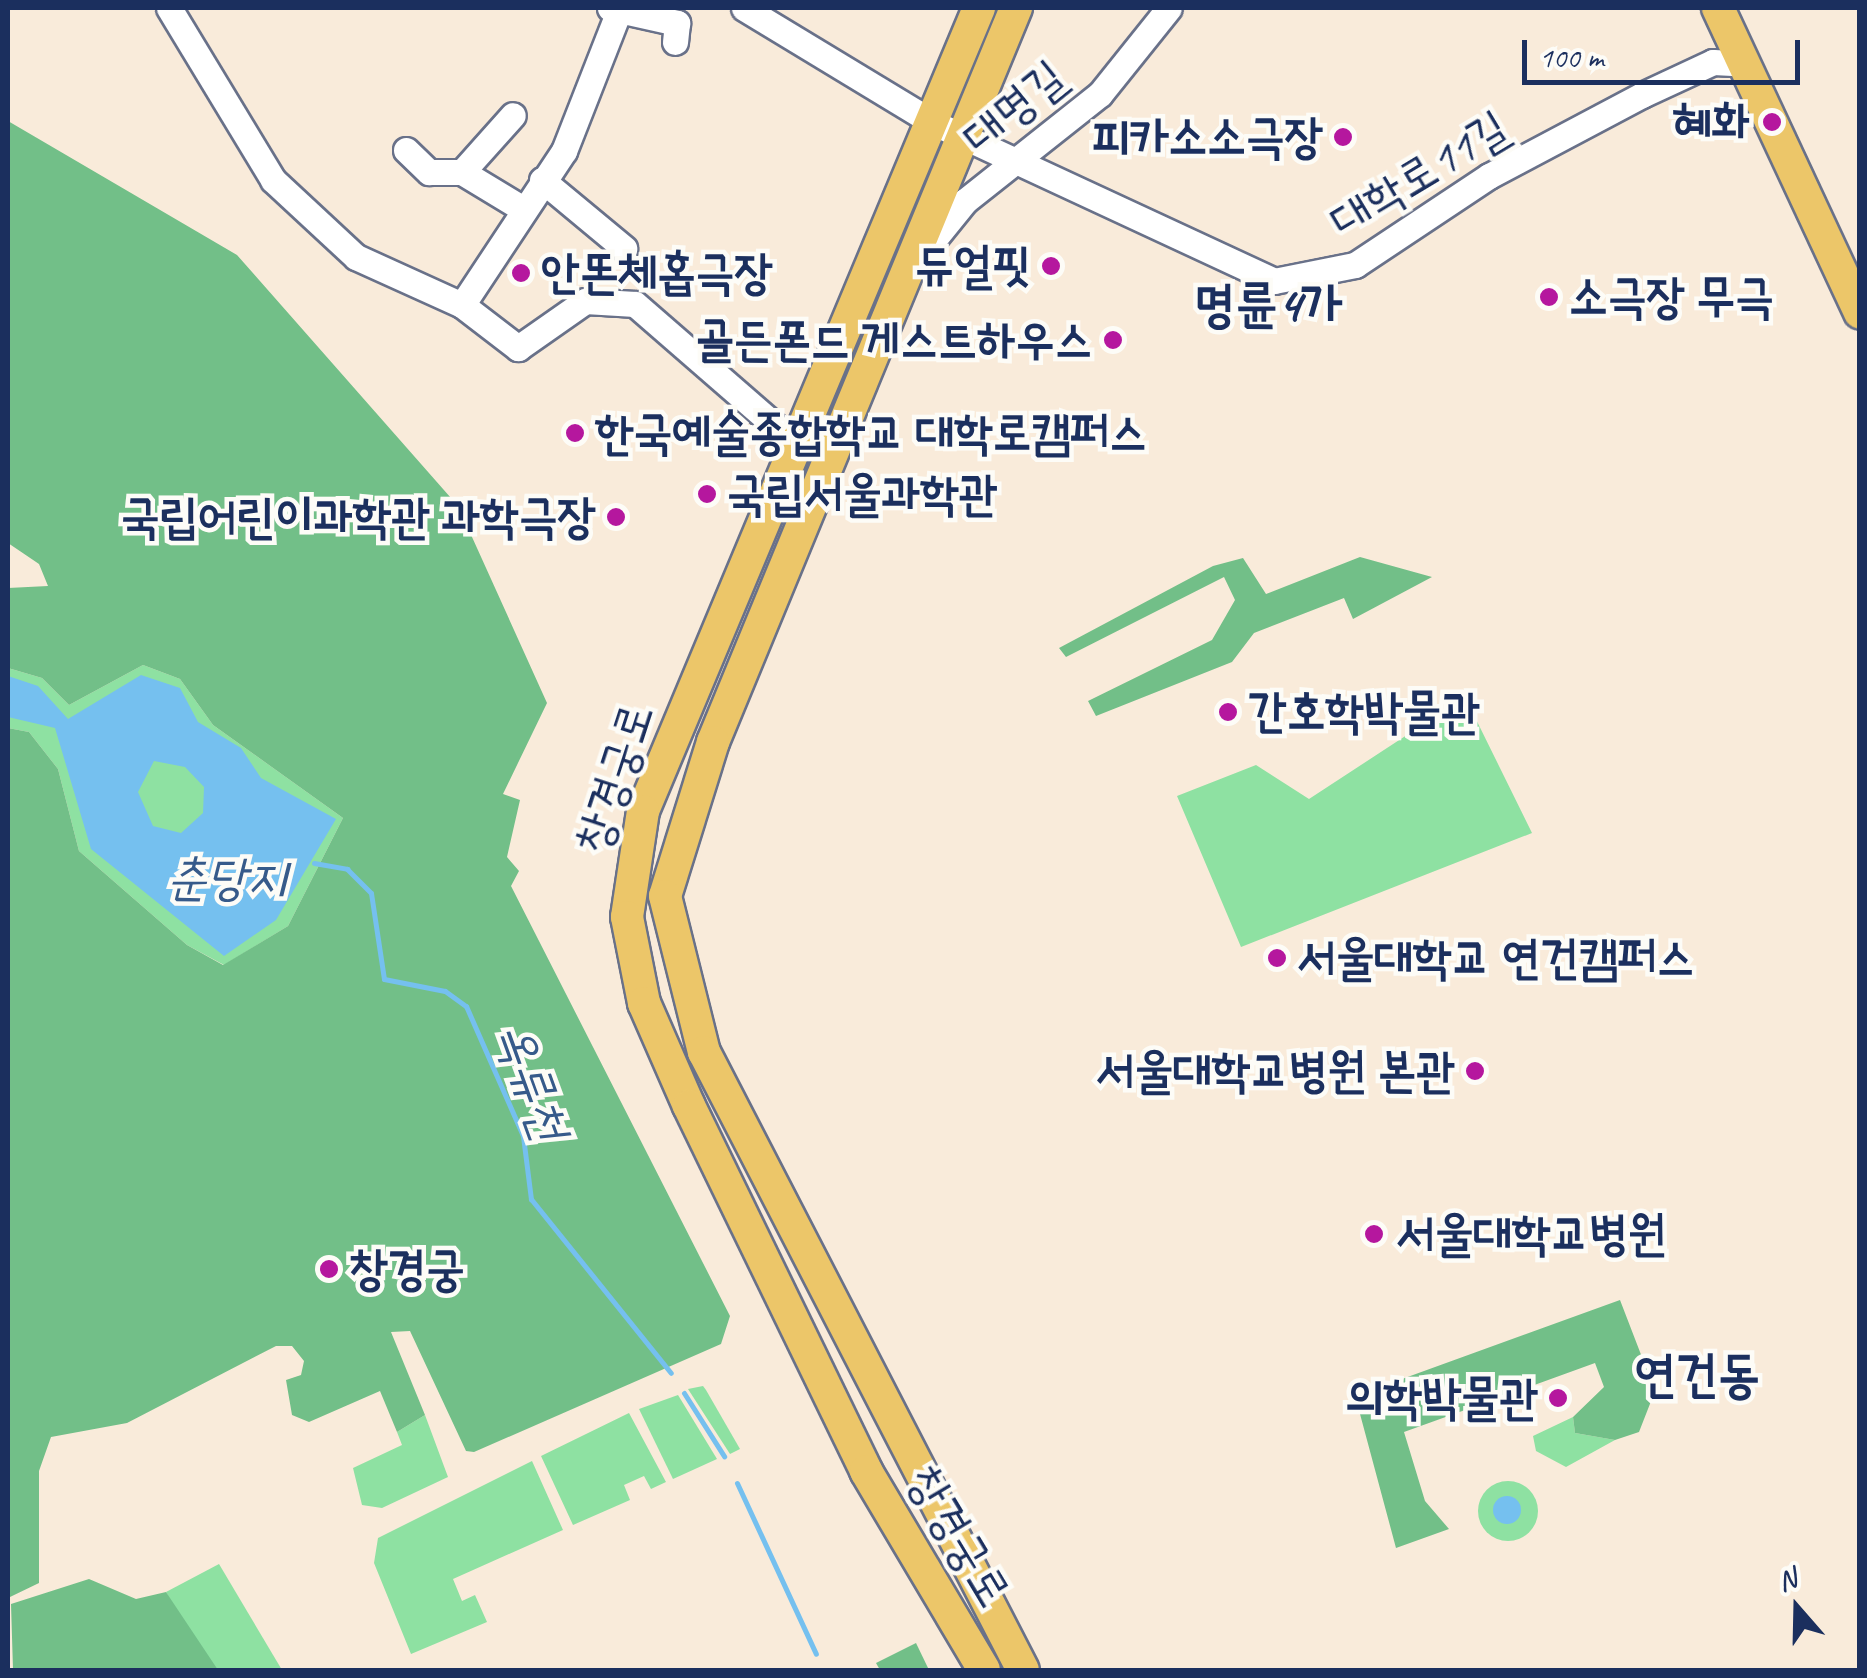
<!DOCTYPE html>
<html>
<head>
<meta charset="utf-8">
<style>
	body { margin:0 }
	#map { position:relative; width:1867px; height:1678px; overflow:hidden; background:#f9ebda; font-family:Caveat,"Poor Story",sans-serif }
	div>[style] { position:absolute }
	.green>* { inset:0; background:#8ee1a2 }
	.round { border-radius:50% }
	.forest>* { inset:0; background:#72bf88 }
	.water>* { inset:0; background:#75c0ef }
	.stream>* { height:5px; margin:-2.5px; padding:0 2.5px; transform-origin:2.5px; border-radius:2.5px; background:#75c0ef }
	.roads { filter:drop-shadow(2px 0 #697189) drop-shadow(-2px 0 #697189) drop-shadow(0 2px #697189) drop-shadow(0 -2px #697189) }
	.minor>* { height:25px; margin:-12.5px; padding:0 12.5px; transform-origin:12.5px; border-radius:12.5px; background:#fff }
	.major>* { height:32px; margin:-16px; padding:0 16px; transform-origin:16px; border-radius:16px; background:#ecc669 }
	.dots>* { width:28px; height:28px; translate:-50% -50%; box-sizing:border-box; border:5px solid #fdfcf7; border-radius:50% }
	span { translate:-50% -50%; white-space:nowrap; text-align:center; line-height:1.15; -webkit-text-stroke:9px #fdfcf7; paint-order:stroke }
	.street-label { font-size:48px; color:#1b2f5e }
	.poi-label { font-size:48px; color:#1b2f5e; font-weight:700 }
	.right { translate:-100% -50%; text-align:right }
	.left { translate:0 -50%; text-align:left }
	.water-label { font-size:50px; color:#365a8a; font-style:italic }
	.quarter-label { font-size:52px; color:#1b2f5e; font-weight:700 }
	.frame { position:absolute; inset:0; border:10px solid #1b2f5e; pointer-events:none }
	.north { position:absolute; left:1747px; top:1558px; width:100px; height:100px; -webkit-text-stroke:8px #fdfcf7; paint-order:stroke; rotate:340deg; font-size:28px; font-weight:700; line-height:40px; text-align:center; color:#1b2f5e }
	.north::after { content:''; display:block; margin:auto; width:35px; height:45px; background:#1b2f5e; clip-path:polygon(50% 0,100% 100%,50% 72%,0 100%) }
	.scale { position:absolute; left:1522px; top:40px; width:278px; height:45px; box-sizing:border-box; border:5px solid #1b2f5e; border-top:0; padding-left:12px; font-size:30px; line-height:35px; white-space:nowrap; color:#1b2f5e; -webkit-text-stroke:8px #fdfcf7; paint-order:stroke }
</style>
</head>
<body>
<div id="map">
	<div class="green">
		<i style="clip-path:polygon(143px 665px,180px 679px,213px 725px,343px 818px,288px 926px,224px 965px,187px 945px,79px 851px,58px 769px,29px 732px,8px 728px,8px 668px,42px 678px,69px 705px)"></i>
		<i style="clip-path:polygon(1465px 697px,1532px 833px,1241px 947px,1177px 796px,1256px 765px,1309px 799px)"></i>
		<i style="clip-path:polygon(703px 1386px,706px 1390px,740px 1449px,730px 1454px,688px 1389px)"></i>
		<i style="clip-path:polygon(678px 1395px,717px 1459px,673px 1479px,639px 1409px)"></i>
		<i style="clip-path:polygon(629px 1413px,666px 1482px,651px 1489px,644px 1476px,624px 1485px,630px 1500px,573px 1525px,541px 1456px)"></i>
		<i style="clip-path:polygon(425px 1415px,448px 1477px,382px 1508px,362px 1505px,353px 1468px,402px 1445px,397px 1432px)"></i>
		<i style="clip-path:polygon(1573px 1417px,1575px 1433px,1615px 1440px,1566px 1467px,1536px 1451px,1533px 1436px)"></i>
		<i style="clip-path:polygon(532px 1461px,563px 1530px,453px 1579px,462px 1601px,475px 1595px,487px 1622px,411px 1654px,374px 1563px,378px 1538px)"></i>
		<i class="round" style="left:1478px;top:1481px;width:60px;height:60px"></i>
		<i style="clip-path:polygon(219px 1564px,282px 1670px,218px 1670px,190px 1641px,166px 1592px)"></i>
	</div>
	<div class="forest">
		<i style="clip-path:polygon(8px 121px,237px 255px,458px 506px,547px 703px,503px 794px,520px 800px,507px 857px,519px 871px,511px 886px,730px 1316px,721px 1344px,474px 1452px,466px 1451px,410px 1331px,391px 1332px,425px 1415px,397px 1432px,380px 1391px,309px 1422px,292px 1415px,286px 1380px,301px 1375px,304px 1361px,292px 1346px,276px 1346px,127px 1423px,51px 1437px,39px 1471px,39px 1583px,10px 1597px,8px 728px,29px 732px,58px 769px,79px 851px,187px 945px,223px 965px,288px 926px,343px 818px,213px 725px,180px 679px,143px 665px,69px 705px,42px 678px,8px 668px,8px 588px,48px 586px,39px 564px,8px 543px)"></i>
		<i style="clip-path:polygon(1360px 557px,1432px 577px,1353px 619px,1344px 598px,1254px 633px,1232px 662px,1096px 716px,1088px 701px,1212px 640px,1235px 600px,1224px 577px,1066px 657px,1059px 648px,1213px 566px,1243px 558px,1266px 594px)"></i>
		<i style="clip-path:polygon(1620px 1300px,1655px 1391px,1639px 1432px,1615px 1440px,1575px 1433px,1573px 1417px,1604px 1387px,1595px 1363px,1404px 1432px,1425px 1501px,1449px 1529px,1396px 1548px,1360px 1414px,1401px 1396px,1402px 1379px)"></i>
		<i style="clip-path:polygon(89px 1579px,136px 1599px,166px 1592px,218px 1670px,13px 1670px,11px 1604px)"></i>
		<i style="clip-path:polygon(916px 1643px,929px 1670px,880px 1670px,876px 1663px)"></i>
	</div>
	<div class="water">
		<i style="clip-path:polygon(evenodd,141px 675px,180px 688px,198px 722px,241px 748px,261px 778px,336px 819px,276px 920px,224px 956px,91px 849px,55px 728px,8px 717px,8px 676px,38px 686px,68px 719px,141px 675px,154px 761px,185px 767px,204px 787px,203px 813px,181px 833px,153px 826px,138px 792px,154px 761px)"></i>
		<i class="round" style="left:1493px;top:1496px;width:28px;height:28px"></i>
	</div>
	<div class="stream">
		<i style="left:314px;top:863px;width:34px;rotate:10deg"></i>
		<i style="left:347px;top:869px;width:34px;rotate:45deg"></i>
		<i style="left:371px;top:893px;width:87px;rotate:81.4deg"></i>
		<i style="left:384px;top:979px;width:62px;rotate:11.1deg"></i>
		<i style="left:445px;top:991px;width:26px;rotate:36deg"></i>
		<i style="left:466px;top:1006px;width:142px;rotate:66.3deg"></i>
		<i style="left:523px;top:1136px;width:64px;rotate:82.8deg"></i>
		<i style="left:531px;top:1199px;width:223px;rotate:51.2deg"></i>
		<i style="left:684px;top:1393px;width:75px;rotate:57.6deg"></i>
		<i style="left:737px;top:1483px;width:188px;rotate:65.2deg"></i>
	</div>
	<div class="roads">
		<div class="minor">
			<i style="left:169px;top:8px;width:201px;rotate:58.8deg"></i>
			<i style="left:273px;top:180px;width:113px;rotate:42.9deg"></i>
			<i style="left:356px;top:257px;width:116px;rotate:24.4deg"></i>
			<i style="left:462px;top:305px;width:71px;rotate:37.5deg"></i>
			<i style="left:518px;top:348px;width:82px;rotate:-35deg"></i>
			<i style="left:585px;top:301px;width:50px;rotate:3.4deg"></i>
			<i style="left:635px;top:304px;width:215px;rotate:41deg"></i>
			<i style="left:610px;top:8px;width:69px;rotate:12.6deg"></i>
			<i style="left:677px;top:23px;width:19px;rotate:96deg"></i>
			<i style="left:744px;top:8px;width:222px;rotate:31.2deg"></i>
			<i style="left:934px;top:123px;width:375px;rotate:24.9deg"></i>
			<i style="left:1274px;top:281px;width:83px;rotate:-11.2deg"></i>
			<i style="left:1355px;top:265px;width:161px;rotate:-33.6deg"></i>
			<i style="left:1489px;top:176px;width:173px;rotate:-27.9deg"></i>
			<i style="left:1642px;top:95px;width:78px;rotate:-24.9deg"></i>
			<i style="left:1713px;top:62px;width:34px;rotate:3deg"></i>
			<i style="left:406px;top:150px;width:32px;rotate:44deg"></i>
			<i style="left:429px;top:172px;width:33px"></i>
			<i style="left:462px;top:172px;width:71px;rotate:31.2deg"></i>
			<i style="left:462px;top:172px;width:76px;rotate:-48.2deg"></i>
			<i style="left:542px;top:180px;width:107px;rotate:39.7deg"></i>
			<i style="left:923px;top:253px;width:67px;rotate:-51.1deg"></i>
			<i style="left:965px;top:201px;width:172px;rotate:-38.4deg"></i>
			<i style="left:1100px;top:94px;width:110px;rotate:-51.3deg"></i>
			<i style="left:462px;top:305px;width:185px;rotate:-56.5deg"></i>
			<i style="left:564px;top:151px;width:154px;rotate:-68.6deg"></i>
		</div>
		<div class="major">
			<i style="left:979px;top:8px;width:870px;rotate:112.71deg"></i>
			<i style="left:643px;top:811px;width:107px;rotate:98.6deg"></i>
			<i style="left:627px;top:917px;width:88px;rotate:78.8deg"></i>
			<i style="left:644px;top:1003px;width:112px;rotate:66.4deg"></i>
			<i style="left:689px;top:1106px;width:406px;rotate:64.1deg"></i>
			<i style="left:866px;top:1471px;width:231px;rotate:59.3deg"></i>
			<i style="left:1016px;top:8px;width:794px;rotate:112.43deg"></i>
			<i style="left:713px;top:742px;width:161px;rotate:107.3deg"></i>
			<i style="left:665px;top:896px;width:161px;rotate:76deg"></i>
			<i style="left:704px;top:1052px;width:695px;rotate:62.7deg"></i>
			<i style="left:1718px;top:8px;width:336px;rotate:65deg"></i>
		</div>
	</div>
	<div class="dots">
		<i style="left:1772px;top:122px;background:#b5179e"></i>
		<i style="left:1343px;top:137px;background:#b5179e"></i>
		<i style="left:1051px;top:266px;background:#b5179e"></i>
		<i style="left:521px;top:273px;background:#b5179e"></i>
		<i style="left:1549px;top:297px;background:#b5179e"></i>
		<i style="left:1113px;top:340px;background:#b5179e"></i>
		<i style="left:575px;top:433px;background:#b5179e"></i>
		<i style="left:707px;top:494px;background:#b5179e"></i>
		<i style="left:616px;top:517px;background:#b5179e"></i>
		<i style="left:1228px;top:712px;background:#b5179e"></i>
		<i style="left:1277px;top:958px;background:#b5179e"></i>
		<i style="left:1475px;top:1071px;background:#b5179e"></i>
		<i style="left:1374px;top:1234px;background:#b5179e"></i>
		<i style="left:329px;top:1269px;background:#b5179e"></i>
		<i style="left:1558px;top:1398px;background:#b5179e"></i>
	</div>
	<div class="street-label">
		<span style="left:1014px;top:107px;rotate:-39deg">대명길</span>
		<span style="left:1419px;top:174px;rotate:-31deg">대학로11길</span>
		<span style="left:614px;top:778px;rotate:-72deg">창경궁로</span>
		<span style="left:959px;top:1536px;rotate:59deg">창경궁로</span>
	</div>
	<div class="poi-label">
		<span class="right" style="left:1750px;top:122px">혜화</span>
		<span class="right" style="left:1323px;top:137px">피카소소극장</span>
		<span class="right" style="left:1031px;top:266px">듀얼핏</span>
		<span class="left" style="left:541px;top:273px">안똔체홉극장</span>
		<span class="left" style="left:1569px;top:297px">소극장 무극</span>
		<span class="right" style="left:1093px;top:340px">골든폰드 게스트하우스</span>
		<span class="left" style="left:595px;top:433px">한국예술종합학교 대학로캠퍼스</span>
		<span class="left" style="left:727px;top:494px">국립서울과학관</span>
		<span class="right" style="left:596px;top:517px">국립어린이과학관 과학극장</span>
		<span class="left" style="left:1248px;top:712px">간호학박물관</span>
		<span class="left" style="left:1297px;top:958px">서울대학교 연건캠퍼스</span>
		<span class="right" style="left:1455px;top:1071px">서울대학교병원 본관</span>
		<span class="left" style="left:1396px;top:1234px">서울대학교병원</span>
		<span class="left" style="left:349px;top:1269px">창경궁</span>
		<span class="right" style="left:1538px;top:1398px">의학박물관</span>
	</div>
	<div class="water-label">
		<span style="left:227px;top:878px">춘당지</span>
		<span style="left:532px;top:1081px;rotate:70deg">옥류천</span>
	</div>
	<div class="quarter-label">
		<span style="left:1268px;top:305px">명륜4가</span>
		<span style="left:1697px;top:1375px">연건동</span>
	</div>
	<div class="frame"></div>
	<div class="north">N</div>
	<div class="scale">100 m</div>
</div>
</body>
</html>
